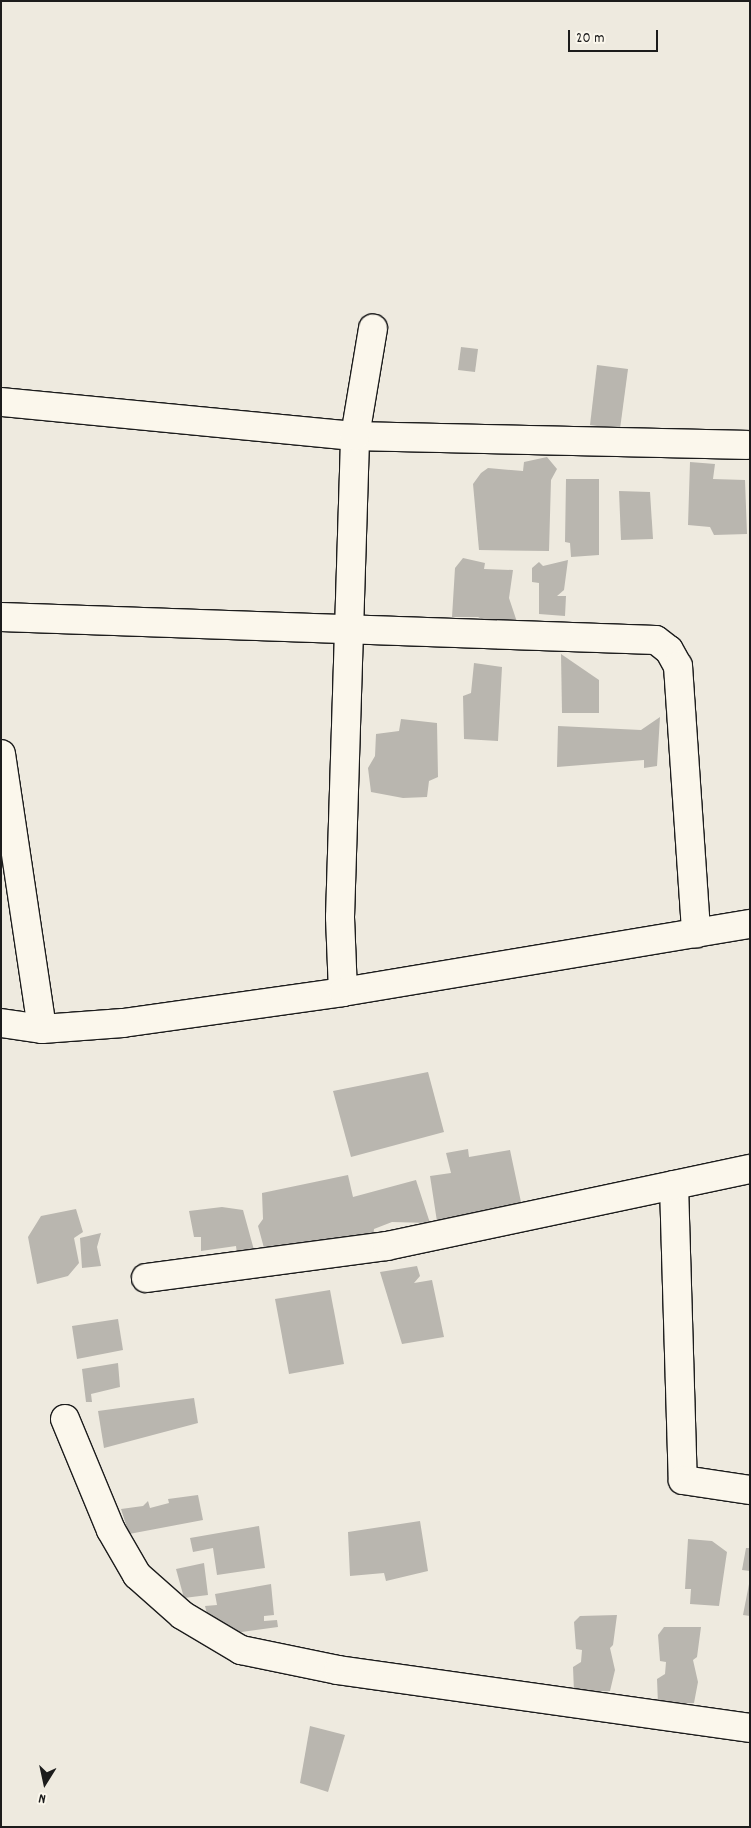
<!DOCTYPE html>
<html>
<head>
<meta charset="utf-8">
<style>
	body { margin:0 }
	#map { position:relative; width:751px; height:1828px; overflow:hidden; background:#eeeadf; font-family:Dekko,sans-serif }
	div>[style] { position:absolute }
	.building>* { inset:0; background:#b9b6af }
	.roads { filter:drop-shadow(1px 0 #1c1c1c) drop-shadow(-1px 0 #1c1c1c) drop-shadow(0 1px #1c1c1c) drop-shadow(0 -1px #1c1c1c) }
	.minor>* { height:28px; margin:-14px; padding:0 14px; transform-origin:14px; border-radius:14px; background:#fbf7ec }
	span { translate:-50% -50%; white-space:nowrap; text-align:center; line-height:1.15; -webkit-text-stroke:4.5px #fbf7ec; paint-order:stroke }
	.frame { position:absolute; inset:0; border:2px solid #1c1c1c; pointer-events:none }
	.north { position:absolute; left:20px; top:1758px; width:50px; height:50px; -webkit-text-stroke:4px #fbf7ec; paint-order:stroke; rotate:190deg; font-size:14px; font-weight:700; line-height:20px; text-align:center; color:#1c1c1c }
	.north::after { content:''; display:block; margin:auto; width:18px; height:22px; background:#1c1c1c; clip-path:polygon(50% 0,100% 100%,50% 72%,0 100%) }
	.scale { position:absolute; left:568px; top:30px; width:90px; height:22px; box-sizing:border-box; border:2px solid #1c1c1c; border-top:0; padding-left:6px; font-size:15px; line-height:18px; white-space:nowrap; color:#1c1c1c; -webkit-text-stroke:4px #fbf7ec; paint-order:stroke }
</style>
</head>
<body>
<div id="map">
	<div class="building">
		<i style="clip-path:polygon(461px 347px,478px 349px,475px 372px,458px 370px)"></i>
		<i style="clip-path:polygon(597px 365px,628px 369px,620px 429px,590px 425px)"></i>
		<i style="clip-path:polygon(547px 457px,557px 469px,551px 480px,549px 551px,479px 550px,473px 484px,481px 473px,488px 468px,523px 471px,524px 462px)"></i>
		<i style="clip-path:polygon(690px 462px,715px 464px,713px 479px,745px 480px,747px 534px,714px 535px,710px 527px,688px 525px)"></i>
		<i style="clip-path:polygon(566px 479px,599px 479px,599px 555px,571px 557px,570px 543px,565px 542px)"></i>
		<i style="clip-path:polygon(619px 491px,650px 492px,653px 539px,621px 540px)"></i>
		<i style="clip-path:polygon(463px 558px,485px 563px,484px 569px,513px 570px,509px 598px,517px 622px,502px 621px,499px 628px,478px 617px,452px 617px,455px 568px)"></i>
		<i style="clip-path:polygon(568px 560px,564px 590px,557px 596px,566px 596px,565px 616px,539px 614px,539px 583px,532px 582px,532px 568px,539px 562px,543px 566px)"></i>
		<i style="clip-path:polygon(561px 654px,599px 680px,599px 713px,562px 713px)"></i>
		<i style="clip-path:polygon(474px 663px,502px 667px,498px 741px,464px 739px,463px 696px,471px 693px)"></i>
		<i style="clip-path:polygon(660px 717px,657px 766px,644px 768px,644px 760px,557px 767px,558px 726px,641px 730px)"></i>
		<i style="clip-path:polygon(401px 719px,437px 723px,438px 777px,429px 781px,427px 797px,403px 798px,371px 792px,368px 768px,375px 756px,376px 734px,399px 731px)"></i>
		<i style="clip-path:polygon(428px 1072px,444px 1132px,351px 1157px,333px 1091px)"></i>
		<i style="clip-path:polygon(468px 1149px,469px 1157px,510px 1150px,521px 1202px,438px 1228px,430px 1176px,451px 1173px,446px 1153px)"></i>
		<i style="clip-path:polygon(348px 1175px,353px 1197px,416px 1180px,430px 1223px,392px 1222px,374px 1229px,373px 1237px,307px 1254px,305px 1242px,274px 1253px,272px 1247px,264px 1248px,258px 1226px,263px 1219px,262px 1193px)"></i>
		<i style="clip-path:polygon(222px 1207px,243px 1210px,254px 1250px,237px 1254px,236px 1246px,201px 1251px,201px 1237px,194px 1237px,189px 1211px)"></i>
		<i style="clip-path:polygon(76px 1209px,83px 1232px,74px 1238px,79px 1263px,68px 1276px,37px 1284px,28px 1237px,41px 1216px)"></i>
		<i style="clip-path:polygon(101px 1233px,97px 1247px,101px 1266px,82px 1268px,80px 1238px)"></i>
		<i style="clip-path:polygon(417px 1266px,420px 1276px,414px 1283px,432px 1280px,444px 1337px,402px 1344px,380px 1272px)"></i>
		<i style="clip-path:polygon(330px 1290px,344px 1364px,289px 1374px,275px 1299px)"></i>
		<i style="clip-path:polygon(118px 1319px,123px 1350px,77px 1359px,72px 1326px)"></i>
		<i style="clip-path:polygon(118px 1363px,120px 1387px,91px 1394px,92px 1402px,86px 1402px,82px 1369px)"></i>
		<i style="clip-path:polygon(194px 1398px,198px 1423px,104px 1448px,98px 1411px)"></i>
		<i style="clip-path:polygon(198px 1495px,203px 1520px,129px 1534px,121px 1509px,143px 1506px,148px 1501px,150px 1508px,169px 1503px,168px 1499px)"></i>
		<i style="clip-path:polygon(420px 1521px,428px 1571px,386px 1581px,384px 1573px,350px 1576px,348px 1532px)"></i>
		<i style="clip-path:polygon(259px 1526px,265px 1568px,217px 1575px,213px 1548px,193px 1552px,190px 1538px)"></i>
		<i style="clip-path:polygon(688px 1539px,712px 1541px,727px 1552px,719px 1606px,690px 1604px,691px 1589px,685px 1589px)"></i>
		<i style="clip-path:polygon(746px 1548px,750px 1548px,750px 1571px,742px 1570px)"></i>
		<i style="clip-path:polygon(204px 1563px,208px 1595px,184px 1598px,176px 1569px)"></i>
		<i style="clip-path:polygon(750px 1579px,750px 1616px,743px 1615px)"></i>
		<i style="clip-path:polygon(271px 1584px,274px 1615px,264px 1616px,264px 1621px,277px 1620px,278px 1627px,220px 1635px,209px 1622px,205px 1606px,217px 1605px,215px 1594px)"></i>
		<i style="clip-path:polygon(617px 1615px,613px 1645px,610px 1648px,615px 1670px,610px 1691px,574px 1692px,573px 1667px,581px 1662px,582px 1650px,576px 1649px,574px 1622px,580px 1616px)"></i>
		<i style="clip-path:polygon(664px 1627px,701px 1627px,697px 1657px,693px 1660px,698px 1682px,694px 1703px,658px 1704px,657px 1679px,665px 1674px,666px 1662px,660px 1661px,658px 1635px)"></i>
		<i style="clip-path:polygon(310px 1726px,345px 1735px,328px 1792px,300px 1783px)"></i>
	</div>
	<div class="roads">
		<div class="minor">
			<i style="left:1px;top:402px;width:356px;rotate:5.5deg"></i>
			<i style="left:355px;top:436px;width:392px;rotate:1.3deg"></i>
			<i style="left:1px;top:617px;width:655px;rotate:2.01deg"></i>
			<i style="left:656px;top:640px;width:16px;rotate:38deg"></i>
			<i style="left:669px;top:650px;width:18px;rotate:61deg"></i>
			<i style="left:678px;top:666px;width:268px;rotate:86.1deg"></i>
			<i style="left:1px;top:754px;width:278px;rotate:81.5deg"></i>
			<i style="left:343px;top:992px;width:75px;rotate:-92.3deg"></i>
			<i style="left:340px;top:917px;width:481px;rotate:-88.2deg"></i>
			<i style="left:355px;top:436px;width:109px;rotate:-80.5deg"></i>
			<i style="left:1px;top:1023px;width:41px;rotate:8.3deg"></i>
			<i style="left:42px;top:1029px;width:81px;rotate:-4.2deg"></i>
			<i style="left:123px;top:1023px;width:222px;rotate:-8deg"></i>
			<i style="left:343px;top:992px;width:413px;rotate:-9.5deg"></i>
			<i style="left:674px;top:1185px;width:295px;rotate:88.3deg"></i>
			<i style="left:683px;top:1480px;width:68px;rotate:8.5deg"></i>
			<i style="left:146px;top:1278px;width:243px;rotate:-7.6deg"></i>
			<i style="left:387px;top:1246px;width:371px;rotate:-12deg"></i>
			<i style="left:65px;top:1419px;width:120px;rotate:67.5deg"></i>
			<i style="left:111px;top:1530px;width:52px;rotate:60deg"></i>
			<i style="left:137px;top:1575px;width:60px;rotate:41.6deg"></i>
			<i style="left:182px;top:1615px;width:69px;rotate:30.7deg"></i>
			<i style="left:241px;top:1650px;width:99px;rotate:11.7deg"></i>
			<i style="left:338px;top:1670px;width:416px;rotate:8deg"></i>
		</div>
	</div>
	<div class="frame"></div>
	<div class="north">N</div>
	<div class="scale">20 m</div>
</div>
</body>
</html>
